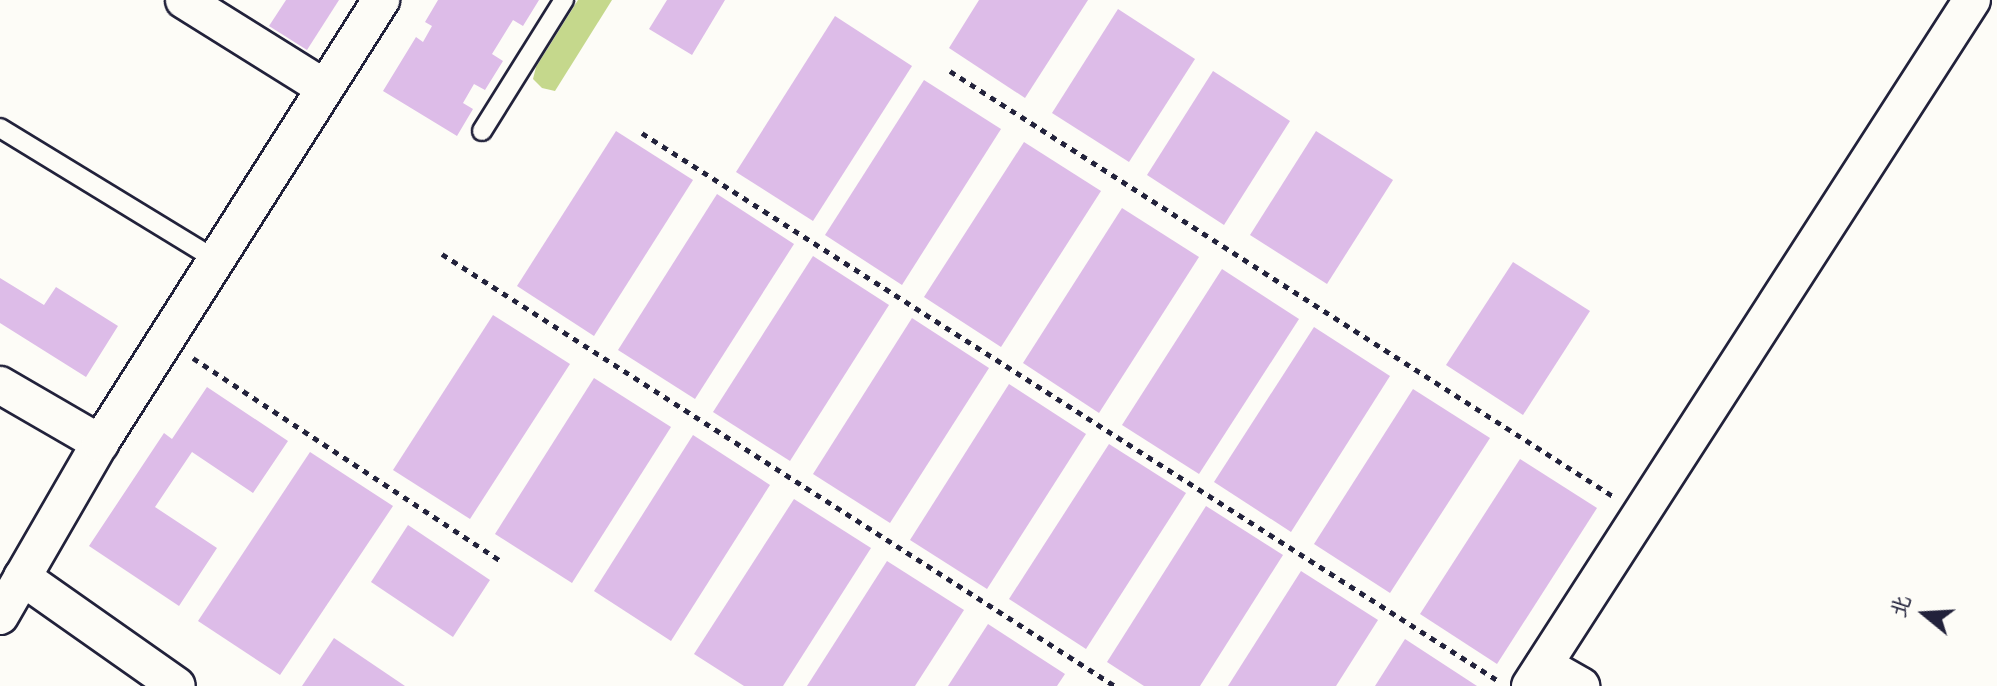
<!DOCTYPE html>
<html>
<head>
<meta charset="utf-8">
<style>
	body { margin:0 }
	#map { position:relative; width:1997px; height:686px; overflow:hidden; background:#fdfcf7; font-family:Kalam,"LXGW WenKai TC",sans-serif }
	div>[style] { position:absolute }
	.green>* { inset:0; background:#c5d88c }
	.building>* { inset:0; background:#ddbce8 }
	.path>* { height:5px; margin-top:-2.5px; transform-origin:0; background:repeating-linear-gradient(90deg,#22223b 0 6px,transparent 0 12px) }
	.roads { filter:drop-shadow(2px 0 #22223b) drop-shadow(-2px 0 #22223b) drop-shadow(0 2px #22223b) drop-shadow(0 -2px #22223b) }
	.service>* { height:18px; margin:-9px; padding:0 9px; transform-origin:9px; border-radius:9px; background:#fdfcf7 }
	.minor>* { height:36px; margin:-18px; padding:0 18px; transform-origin:18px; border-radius:18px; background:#fdfcf7 }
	span { translate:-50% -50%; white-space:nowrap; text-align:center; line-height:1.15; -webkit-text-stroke:6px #fdfcf7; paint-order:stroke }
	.north { position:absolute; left:1885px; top:574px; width:80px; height:80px; -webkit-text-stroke:6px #fdfcf7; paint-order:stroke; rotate:288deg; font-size:22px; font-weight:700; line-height:32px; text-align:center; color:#22223b }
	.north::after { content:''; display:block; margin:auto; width:28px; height:36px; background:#22223b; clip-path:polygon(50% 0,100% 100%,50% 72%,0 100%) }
</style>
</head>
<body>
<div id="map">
	<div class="green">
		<i style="clip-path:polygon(578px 0,612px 0,555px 91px,542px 88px,533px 79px,536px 67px)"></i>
	</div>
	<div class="building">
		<i style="clip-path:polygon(286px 0,339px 0,307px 50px,269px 26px)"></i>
		<i style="clip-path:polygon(438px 0,539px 0,523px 26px,513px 20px,492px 54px,503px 61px,485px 90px,474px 84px,463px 103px,473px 109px,457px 136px,383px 91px,416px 37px,423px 42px,432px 26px,425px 22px)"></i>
		<i style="clip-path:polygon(667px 0,725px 0,692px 55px,649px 29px)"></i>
		<i style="clip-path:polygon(979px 0,1088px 0,1025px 98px,949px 48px)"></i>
		<i style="clip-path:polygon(1118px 9px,1195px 59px,1129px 162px,1052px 113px)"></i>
		<i style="clip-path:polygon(835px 16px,912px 66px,813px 221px,736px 172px)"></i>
		<i style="clip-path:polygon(1213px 71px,1290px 121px,1224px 225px,1147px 175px)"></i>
		<i style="clip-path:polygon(924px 80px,1001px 129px,902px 285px,825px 235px)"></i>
		<i style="clip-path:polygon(616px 131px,693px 180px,594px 336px,517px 286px)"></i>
		<i style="clip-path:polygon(1316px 131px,1393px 180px,1327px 284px,1250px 235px)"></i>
		<i style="clip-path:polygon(1024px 142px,1101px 191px,1001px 347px,924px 297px)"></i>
		<i style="clip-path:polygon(717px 194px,794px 244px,695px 399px,618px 350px)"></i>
		<i style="clip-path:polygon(1122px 208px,1199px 257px,1099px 413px,1023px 363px)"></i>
		<i style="clip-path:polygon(813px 256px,889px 305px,790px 461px,713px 412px)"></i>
		<i style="clip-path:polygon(1513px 262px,1590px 311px,1523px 415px,1446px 365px)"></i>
		<i style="clip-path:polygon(1222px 269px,1299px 319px,1199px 474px,1122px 425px)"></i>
		<i style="clip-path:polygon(0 278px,44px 305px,56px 287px,118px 326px,86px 377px,0 323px)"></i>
		<i style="clip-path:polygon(493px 315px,570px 364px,470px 519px,393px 470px)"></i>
		<i style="clip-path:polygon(912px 318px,989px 368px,890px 523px,813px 474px)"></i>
		<i style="clip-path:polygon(1314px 327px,1390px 376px,1291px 532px,1214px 482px)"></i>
		<i style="clip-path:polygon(594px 378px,671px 427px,572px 583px,495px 534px)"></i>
		<i style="clip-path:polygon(1009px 384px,1086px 434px,987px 589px,910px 540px)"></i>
		<i style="clip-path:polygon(207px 387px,288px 441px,253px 493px,192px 452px,155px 507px,217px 548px,179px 606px,89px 546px,164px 433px,172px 439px)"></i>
		<i style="clip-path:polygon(1413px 389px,1490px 438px,1390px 593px,1314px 544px)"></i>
		<i style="clip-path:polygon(693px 435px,770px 485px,671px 641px,594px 591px)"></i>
		<i style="clip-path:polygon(1109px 444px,1186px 493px,1086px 649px,1009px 599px)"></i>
		<i style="clip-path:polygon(310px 452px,393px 506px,280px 675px,198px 621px)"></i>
		<i style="clip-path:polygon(1520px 459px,1597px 508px,1497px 664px,1420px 614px)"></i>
		<i style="clip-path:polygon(794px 499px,871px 548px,783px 686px,744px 686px,694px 654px)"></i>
		<i style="clip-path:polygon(1206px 506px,1283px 555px,1200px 686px,1144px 686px,1107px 662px)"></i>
		<i style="clip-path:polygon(408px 525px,490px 580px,453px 637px,371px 582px)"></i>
		<i style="clip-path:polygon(887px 561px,964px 610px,915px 686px,807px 686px)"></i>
		<i style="clip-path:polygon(1301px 571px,1378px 620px,1336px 686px,1228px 686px)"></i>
		<i style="clip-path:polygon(988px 624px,1065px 674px,1057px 686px,948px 686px)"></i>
		<i style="clip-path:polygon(334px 638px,405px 686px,302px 686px)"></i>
		<i style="clip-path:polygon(1405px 639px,1477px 686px,1375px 686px)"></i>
	</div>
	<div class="path">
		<i style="left:950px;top:71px;width:791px;rotate:32.67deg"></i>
		<i style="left:642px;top:133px;width:1019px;rotate:32.61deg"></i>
		<i style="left:442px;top:254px;width:800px;rotate:32.7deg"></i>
		<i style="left:193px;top:358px;width:367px;rotate:33.4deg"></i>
	</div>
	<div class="roads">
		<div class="service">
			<i style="left:0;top:128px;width:253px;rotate:31.4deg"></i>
			<i style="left:482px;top:131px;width:155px;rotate:-58deg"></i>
		</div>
		<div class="minor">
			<i style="left:184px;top:0;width:166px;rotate:32deg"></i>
			<i style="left:0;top:385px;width:116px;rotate:30.1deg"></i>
			<i style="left:22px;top:577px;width:189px;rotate:35.1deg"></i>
			<i style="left:0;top:616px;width:200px;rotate:-60deg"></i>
			<i style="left:100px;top:443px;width:525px;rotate:-57.61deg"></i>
			<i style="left:1544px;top:665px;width:43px;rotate:29.6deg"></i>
			<i style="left:1530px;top:686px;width:816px;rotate:-57.21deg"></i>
		</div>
	</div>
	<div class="north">北</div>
</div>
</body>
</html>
